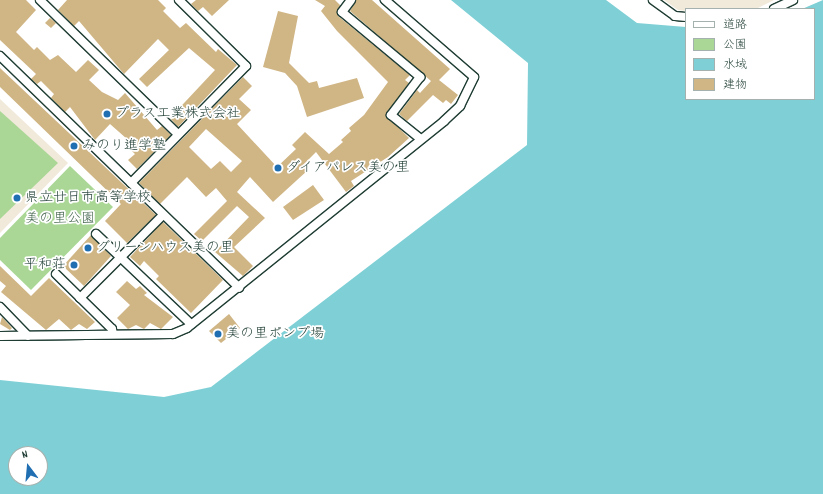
<!DOCTYPE html>
<html>
<head>
<meta charset="utf-8">
<style>
	body { margin:0 }
	#map { position:relative; width:823px; height:494px; overflow:hidden; background:#fff; font-family:Dekko,"Klee One",sans-serif }
	div>[style] { position:absolute }
	.built>* { inset:0; background:#f1e9da }
	.green>* { inset:0; background:#aad796 }
	.water>* { inset:0; background:#7fd0d6 }
	.building>* { inset:0; background:#d0b585 }
	.roads { filter:drop-shadow(1px 0 #1f3d34) drop-shadow(-1px 0 #1f3d34) drop-shadow(0 1px #1f3d34) drop-shadow(0 -1px #1f3d34) }
	.minor>* { height:8px; margin:-4px; padding:0 4px; transform-origin:4px; border-radius:4px; background:#fff }
	.dots>* { width:11px; height:11px; translate:-50% -50%; box-sizing:border-box; border:2px solid #fff; border-radius:50% }
	span { translate:-50% -50%; white-space:nowrap; text-align:center; line-height:1.15; -webkit-text-stroke:3.5px #fff; paint-order:stroke }
	.poi-label { font-size:14px; color:#1f3d34 }
	.left { translate:0 -50%; text-align:left }
	.right { translate:-100% -50%; text-align:right }
	.park-label { font-size:14px; color:#42644c }
	.legend { position:absolute; left:685px; top:8px; width:130px; height:92px; box-sizing:border-box; background:#fff; border:1px solid #a5b1ae; margin:0; padding:5px 7px; list-style:none; font-size:12px; color:#1f3d34 }
	.legend li { display:flex; align-items:center; gap:8px; height:20px }
	.legend b { width:20px; border:1px solid #a5b1ae }
	.north { position:absolute; left:8px; top:446px; width:40px; height:40px; box-sizing:border-box; background:#fff; border:1px solid #a5b1ae; border-radius:50%; rotate:344deg; font-size:11px; font-weight:700; line-height:16px; text-align:center; color:#1f3d34 }
	.north::after { content:''; display:block; margin:auto; width:14px; height:18px; background:#1f6fb2; clip-path:polygon(50% 0,100% 100%,50% 72%,0 100%) }
</style>
</head>
<body>
<div id="map">
	<div class="built">
		<i style="clip-path:polygon(664px 0,774px 0,756px 9px,686px 11px,678px 10px)"></i>
		<i style="clip-path:polygon(0 99px,68px 163px,0 233px)"></i>
	</div>
	<div class="green">
		<i style="clip-path:polygon(0 111px,58px 163px,0 219px)"></i>
		<i style="clip-path:polygon(70px 166px,113px 207px,31px 290px,0 260px,0 238px)"></i>
	</div>
	<div class="water">
		<i style="clip-path:polygon(evenodd,451px 0,606px 0,637px 23px,686px 27px,686px 99px,814px 99px,814px 9px,802px 9px,823px 0,823px 494px,0 494px,0 380px,164px 397px,211px 387px,527px 145px,528px 63px,451px 0,16px 454px,40px 454px,40px 478px,16px 478px,16px 454px)"></i>
	</div>
	<div class="building">
		<i style="clip-path:polygon(0 0,26px 0,36px 10px,16px 32px,34px 50px,37px 47px,50px 60px,58px 55px,76px 72px,88px 60px,99px 70px,89px 80px,102px 92px,118px 100px,125px 93px,157px 130px,162px 126px,171px 135px,137px 169px,128px 160px,135px 154px,124px 143px,127px 139px,110px 124px,95px 140px,70px 107px,65px 112px,51px 98px,54px 94px,41px 81px,37px 84px,31px 79px,36px 74px,0 40px)"></i>
		<i style="clip-path:polygon(67px 0,158px 0,166px 8px,163px 11px,180px 28px,186px 23px,216px 52px,218px 49px,237px 65px,178px 127px,170px 118px,215px 70px,189px 48px,147px 87px,139px 79px,169px 50px,158px 39px,124px 74px,79px 21px,74px 26px,58px 10px)"></i>
		<i style="clip-path:polygon(196px 0,229px 0,212px 16px,203px 7px,198px 11px,191px 4px)"></i>
		<i style="clip-path:polygon(evenodd,315px 0,335px 0,340px 5px,338px 16px,410px 75px,405px 80px,409px 83px,386px 115px,409px 138px,388px 157px,351px 181px,354px 186px,346px 192px,316px 152px,303px 165px,308px 170px,273px 202px,250px 177px,237px 192px,265px 218px,234px 247px,253px 266px,243px 276px,215px 252px,249px 217px,237px 206px,202px 241px,194px 234px,227px 201px,216px 188px,206px 197px,187px 177px,160px 204px,139px 183px,243px 77px,252px 86px,239px 99px,251px 110px,237px 124px,277px 167px,296px 149px,292px 145px,305px 132px,329px 154px,343px 142px,341px 140px,351px 131px,349px 128px,364px 115px,388px 82px,337px 31px,321px 11px,325px 6px,315px 0,206px 129px,242px 161px,231px 172px,220px 161px,211px 169px,189px 147px,206px 129px)"></i>
		<i style="clip-path:polygon(356px 0,372px 0,450px 69px,439px 80px,458px 95px,451px 104px,446px 100px,443px 103px,433px 95px,407px 121px,399px 114px,417px 90px,420px 93px,431px 81px,350px 11px)"></i>
		<i style="clip-path:polygon(278px 11px,298px 16px,289px 63px,309px 83px,317px 81px,319px 88px,357px 78px,364px 98px,307px 117px,297px 86px,285px 73px,263px 67px)"></i>
		<i style="clip-path:polygon(50px 18px,56px 23px,51px 28px,45px 23px)"></i>
		<i style="clip-path:polygon(0 68px,156px 215px,127px 243px,105px 221px,121px 204px,0 87px)"></i>
		<i style="clip-path:polygon(313px 185px,324px 200px,293px 220px,283px 207px)"></i>
		<i style="clip-path:polygon(163px 222px,223px 280px,191px 313px,156px 279px,159px 276px,144px 261px,140px 266px,130px 257px)"></i>
		<i style="clip-path:polygon(91px 235px,111px 256px,84px 286px,63px 266px)"></i>
		<i style="clip-path:polygon(0 266px,31px 296px,49px 278px,95px 322px,87px 329px,79px 324px,71px 330px,59px 319px,46px 330px,1px 292px,6px 286px,0 281px)"></i>
		<i style="clip-path:polygon(127px 281px,136px 289px,140px 286px,147px 293px,144px 295px,173px 317px,161px 329px,150px 323px,144px 329px,136px 325px,128px 329px,117px 318px,130px 305px,116px 292px)"></i>
		<i style="clip-path:polygon(229px 314px,240px 328px,221px 343px,209px 331px)"></i>
		<i style="clip-path:polygon(2px 317px,12px 328px,10px 330px,0 324px)"></i>
	</div>
	<div class="roads">
		<div class="minor">
			<i style="left:40px;top:0;width:192px;rotate:44.2deg"></i>
			<i style="left:351px;top:0;width:15px;rotate:127deg"></i>
			<i style="left:342px;top:12px;width:102px;rotate:39.8deg"></i>
			<i style="left:420px;top:77px;width:48px;rotate:127.3deg"></i>
			<i style="left:391px;top:115px;width:38px;rotate:39deg"></i>
			<i style="left:653px;top:0;width:27px;rotate:36deg"></i>
			<i style="left:675px;top:16px;width:11px;rotate:5deg"></i>
			<i style="left:774px;top:9px;width:21px;rotate:-25deg"></i>
			<i style="left:0;top:56px;width:333px;rotate:44.1deg"></i>
			<i style="left:131px;top:183px;width:164px;rotate:-45.5deg"></i>
			<i style="left:246px;top:66px;width:94px;rotate:-135.4deg"></i>
			<i style="left:96px;top:234px;width:131px;rotate:43.5deg"></i>
			<i style="left:56px;top:274px;width:78px;rotate:44.5deg"></i>
			<i style="left:112px;top:329px;width:5px;rotate:79deg"></i>
			<i style="left:80px;top:298px;width:117px;rotate:-45deg"></i>
			<i style="left:0;top:307px;width:40px;rotate:46deg"></i>
			<i style="left:0;top:336px;width:173px;rotate:-0.7deg"></i>
			<i style="left:173px;top:334px;width:15px;rotate:-23deg"></i>
			<i style="left:187px;top:328px;width:330px;rotate:-38.8deg"></i>
			<i style="left:444px;top:121px;width:22px;rotate:-43deg"></i>
			<i style="left:460px;top:106px;width:32px;rotate:-64deg"></i>
			<i style="left:474px;top:77px;width:118px;rotate:-139.1deg"></i>
		</div>
	</div>
	<div class="dots">
		<i style="left:107px;top:114px;background:#1f6fb2"></i>
		<i style="left:74px;top:146px;background:#1f6fb2"></i>
		<i style="left:278px;top:168px;background:#1f6fb2"></i>
		<i style="left:17px;top:198px;background:#1f6fb2"></i>
		<i style="left:88px;top:248px;background:#1f6fb2"></i>
		<i style="left:74px;top:265px;background:#1f6fb2"></i>
		<i style="left:218px;top:334px;background:#1f6fb2"></i>
	</div>
	<div class="poi-label">
		<span class="left" style="left:115px;top:114px">プラス工業株式会社</span>
		<span class="left" style="left:82px;top:146px">みのり進学塾</span>
		<span class="left" style="left:286px;top:168px">ダイアパレス美の里</span>
		<span class="left" style="left:25px;top:198px">県立廿日市高等学校</span>
		<span class="left" style="left:96px;top:248px">グリーンハウス美の里</span>
		<span class="right" style="left:66px;top:265px">平和荘</span>
		<span class="left" style="left:226px;top:334px">美の里ポンプ場</span>
	</div>
	<div class="park-label">
		<span style="left:60px;top:219px">美の里公園</span>
	</div>
	<ul class="legend">
	<li><b style="height:5px;background:#fff"></b>道路</li>
	<li><b style="height:11px;background:#aad796"></b>公園</li>
	<li><b style="height:11px;background:#7fd0d6"></b>水域</li>
	<li><b style="height:11px;background:#d0b585"></b>建物</li>
	</ul>
	<div class="north">N</div>
</div>
</body>
</html>
